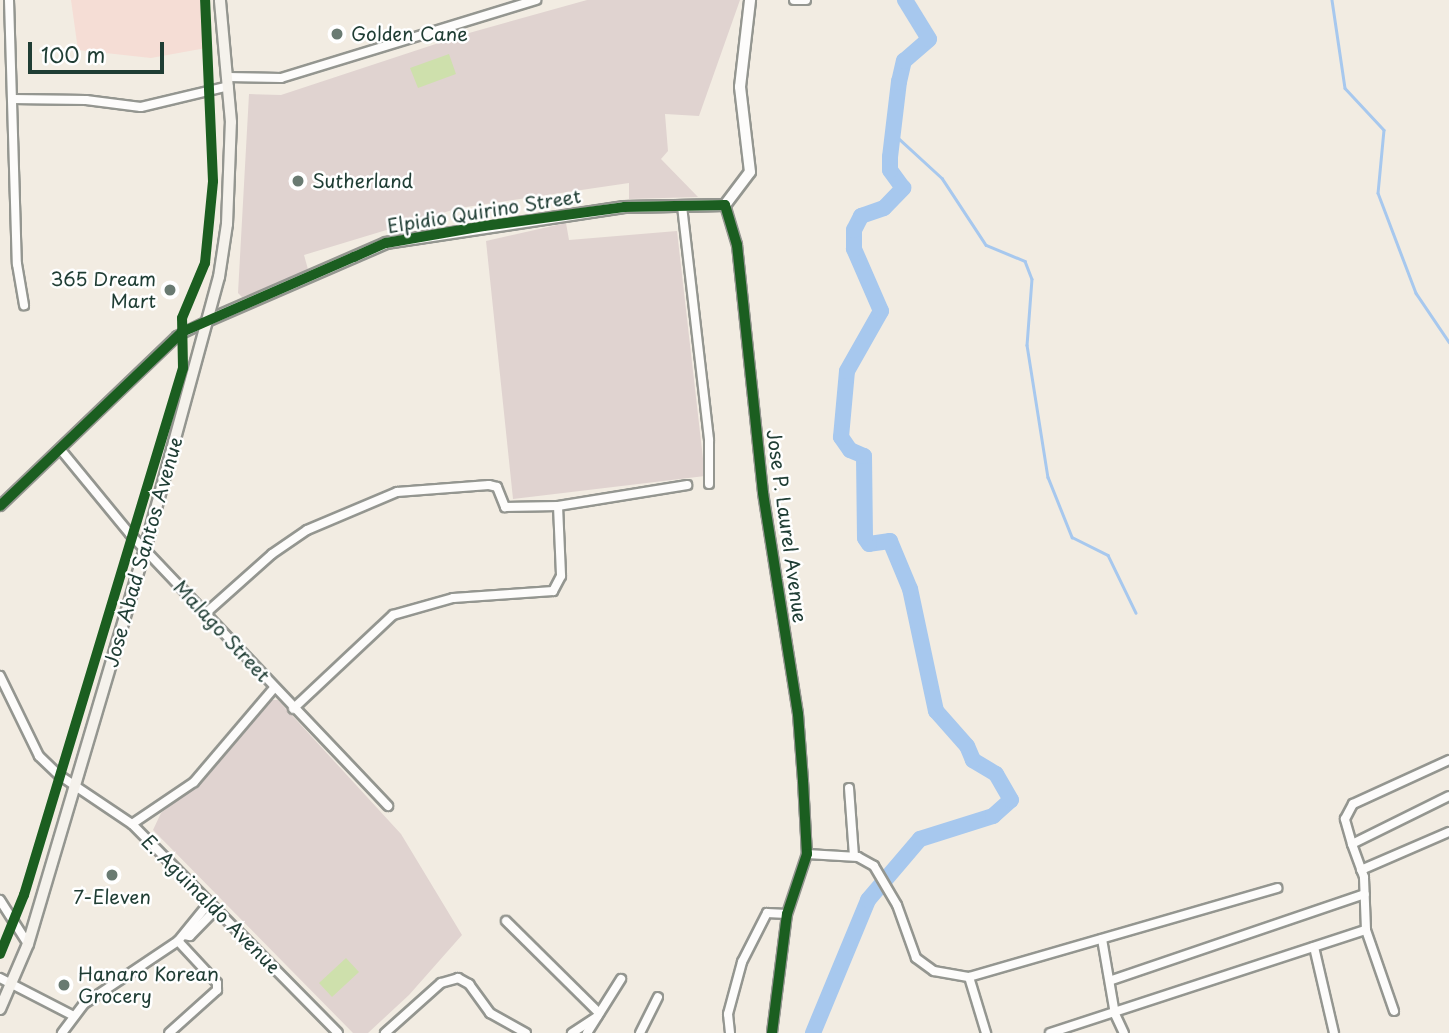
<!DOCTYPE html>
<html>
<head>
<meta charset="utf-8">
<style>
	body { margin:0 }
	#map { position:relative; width:1449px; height:1033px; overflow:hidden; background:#f2ece2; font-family:"Playpen Sans",sans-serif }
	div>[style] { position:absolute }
	.built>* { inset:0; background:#f5ddd5 }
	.industrial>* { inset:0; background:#e0d3d0 }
	.green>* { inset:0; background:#cee0ac }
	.stream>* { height:2.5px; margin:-1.25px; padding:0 1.25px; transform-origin:1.25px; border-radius:1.25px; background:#a7c8ee }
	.river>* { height:16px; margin:-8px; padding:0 8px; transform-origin:8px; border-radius:8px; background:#a7c8ee }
	.roads { filter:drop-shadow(2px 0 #949690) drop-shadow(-2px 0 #949690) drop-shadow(0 2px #949690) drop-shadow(0 -2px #949690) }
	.minor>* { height:8px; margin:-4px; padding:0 4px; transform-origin:4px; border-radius:4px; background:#fdfcfb }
	.tertiary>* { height:10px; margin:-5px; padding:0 5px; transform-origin:5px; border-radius:5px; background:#fdfcfb }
	.secondary>* { height:10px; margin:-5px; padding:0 5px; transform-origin:5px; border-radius:5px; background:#f5f2ec }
	.cycleway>* { height:10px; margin:-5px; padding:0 5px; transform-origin:5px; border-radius:5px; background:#1b5e20 }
	.dots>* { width:19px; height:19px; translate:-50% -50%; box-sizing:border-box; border:4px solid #fff; border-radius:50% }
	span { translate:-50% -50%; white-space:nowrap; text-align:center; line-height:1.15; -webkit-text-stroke:5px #fff; paint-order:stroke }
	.poi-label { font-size:19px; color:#1f3d34 }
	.left { translate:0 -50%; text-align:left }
	.right { translate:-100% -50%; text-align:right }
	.street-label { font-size:19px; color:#1f3d34 }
	.scale { position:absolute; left:28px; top:42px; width:136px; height:32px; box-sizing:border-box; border:4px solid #1f3d34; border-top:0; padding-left:9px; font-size:21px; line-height:24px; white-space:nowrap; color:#1f3d34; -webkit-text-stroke:5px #fff; paint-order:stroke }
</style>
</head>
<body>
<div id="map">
	<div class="built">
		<i style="clip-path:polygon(71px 0,200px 0,206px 48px,151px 58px,78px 50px)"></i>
	</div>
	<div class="industrial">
		<i style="clip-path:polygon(587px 0,740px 0,699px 116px,665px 114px,668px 151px,661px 159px,698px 197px,629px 199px,629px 183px,459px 208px,304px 255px,309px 273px,242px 297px,238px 293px,249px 94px,281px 95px,469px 33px)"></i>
		<i style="clip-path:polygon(566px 223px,569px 240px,677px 231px,705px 476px,513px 499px,486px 241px)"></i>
		<i style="clip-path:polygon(270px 700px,278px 700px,401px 834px,462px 935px,409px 995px,368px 1033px,353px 1033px,153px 830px,161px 813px,209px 774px)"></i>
	</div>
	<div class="green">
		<i style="clip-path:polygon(449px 54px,456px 74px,418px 88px,410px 68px)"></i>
		<i style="clip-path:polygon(346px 958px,359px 972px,332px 997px,319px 983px)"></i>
	</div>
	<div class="stream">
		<i style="left:1332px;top:0;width:89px;rotate:81.6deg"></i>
		<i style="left:1345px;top:88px;width:57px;rotate:47.1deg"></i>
		<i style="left:1384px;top:130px;width:63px;rotate:95.4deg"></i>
		<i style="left:1378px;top:193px;width:107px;rotate:69.2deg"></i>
		<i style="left:1416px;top:293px;width:59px;rotate:56deg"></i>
		<i style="left:895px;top:135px;width:64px;rotate:42.5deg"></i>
		<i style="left:942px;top:178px;width:80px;rotate:56.7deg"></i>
		<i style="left:986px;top:245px;width:42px;rotate:22.3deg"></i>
		<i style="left:1025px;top:261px;width:19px;rotate:69deg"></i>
		<i style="left:1032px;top:279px;width:66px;rotate:94.3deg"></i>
		<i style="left:1027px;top:345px;width:134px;rotate:81deg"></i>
		<i style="left:1048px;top:477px;width:65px;rotate:68.2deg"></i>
		<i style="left:1072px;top:537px;width:40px;rotate:26.6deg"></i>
		<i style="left:1108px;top:555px;width:64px;rotate:64.2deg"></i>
	</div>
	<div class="river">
		<i style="left:813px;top:1033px;width:144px;rotate:-67.5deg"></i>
		<i style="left:868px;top:900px;width:80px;rotate:-49.6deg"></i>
		<i style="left:920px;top:839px;width:77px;rotate:-17.5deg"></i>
		<i style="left:993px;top:816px;width:24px;rotate:-42deg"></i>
		<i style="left:1011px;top:800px;width:30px;rotate:-120deg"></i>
		<i style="left:996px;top:774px;width:27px;rotate:-149deg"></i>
		<i style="left:973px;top:760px;width:15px;rotate:-113deg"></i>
		<i style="left:967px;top:746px;width:47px;rotate:-131.5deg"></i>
		<i style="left:936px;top:711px;width:125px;rotate:-102deg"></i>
		<i style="left:910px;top:589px;width:52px;rotate:-112.6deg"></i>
		<i style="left:890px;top:541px;width:21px;rotate:172deg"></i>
		<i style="left:869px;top:544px;width:7px;rotate:-124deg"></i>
		<i style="left:865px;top:538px;width:82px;rotate:-90.7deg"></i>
		<i style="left:864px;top:456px;width:15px;rotate:-157deg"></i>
		<i style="left:850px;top:450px;width:16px;rotate:-125deg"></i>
		<i style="left:841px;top:437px;width:66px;rotate:-84.8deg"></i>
		<i style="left:847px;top:371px;width:69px;rotate:-60.5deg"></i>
		<i style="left:881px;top:311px;width:68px;rotate:-113.5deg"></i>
		<i style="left:854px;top:249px;width:19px;rotate:-90deg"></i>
		<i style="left:854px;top:230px;width:16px;rotate:-63deg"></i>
		<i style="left:861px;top:216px;width:24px;rotate:-19deg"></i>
		<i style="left:884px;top:208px;width:28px;rotate:-46deg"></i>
		<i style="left:903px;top:188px;width:22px;rotate:-126deg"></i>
		<i style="left:890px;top:170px;width:13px;rotate:-90deg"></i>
		<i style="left:890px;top:157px;width:76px;rotate:-83.2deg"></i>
		<i style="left:899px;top:82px;width:22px;rotate:-77deg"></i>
		<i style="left:904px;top:61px;width:33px;rotate:-41deg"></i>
		<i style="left:929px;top:39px;width:46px;rotate:-121.6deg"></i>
	</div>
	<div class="roads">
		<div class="minor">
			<i style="left:9px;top:0;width:264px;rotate:88.3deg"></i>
			<i style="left:17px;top:264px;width:42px;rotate:80.3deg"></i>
			<i style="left:794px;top:0;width:12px"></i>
			<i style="left:228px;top:77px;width:53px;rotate:1.1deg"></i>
			<i style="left:281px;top:78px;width:267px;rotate:-17deg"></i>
			<i style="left:13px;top:99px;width:73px;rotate:0.8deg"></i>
			<i style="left:86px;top:100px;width:55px;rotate:7.3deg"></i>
			<i style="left:141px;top:107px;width:90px;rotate:-13.4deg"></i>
			<i style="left:725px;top:205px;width:42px;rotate:73.3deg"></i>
			<i style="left:737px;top:245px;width:249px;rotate:84deg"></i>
			<i style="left:763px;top:493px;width:224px;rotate:81deg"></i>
			<i style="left:798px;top:714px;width:67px;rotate:85.7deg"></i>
			<i style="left:803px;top:781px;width:73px;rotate:86.9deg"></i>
			<i style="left:807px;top:854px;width:63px;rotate:108.4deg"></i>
			<i style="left:787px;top:914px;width:120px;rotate:97.2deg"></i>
			<i style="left:682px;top:206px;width:236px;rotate:83.4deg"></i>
			<i style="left:709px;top:440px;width:44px;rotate:90deg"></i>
			<i style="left:61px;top:450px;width:109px;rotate:50.6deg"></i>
			<i style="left:130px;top:534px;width:375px;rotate:46.5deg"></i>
			<i style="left:0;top:506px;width:245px;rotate:-43.8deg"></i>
			<i style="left:177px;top:336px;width:34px;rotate:-26deg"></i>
			<i style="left:558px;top:506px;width:131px;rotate:-9.2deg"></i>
			<i style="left:207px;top:612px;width:87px;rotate:-41.7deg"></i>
			<i style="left:272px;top:554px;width:42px;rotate:-34.4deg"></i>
			<i style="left:307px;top:530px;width:98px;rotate:-22.9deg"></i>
			<i style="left:397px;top:492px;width:92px;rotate:-4.4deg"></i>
			<i style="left:489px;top:485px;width:8px;rotate:14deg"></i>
			<i style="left:497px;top:487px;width:22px;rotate:68deg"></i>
			<i style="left:505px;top:507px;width:53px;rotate:-1.1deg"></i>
			<i style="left:558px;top:506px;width:70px;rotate:87.5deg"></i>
			<i style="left:561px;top:576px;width:17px;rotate:118deg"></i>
			<i style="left:553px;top:591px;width:100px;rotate:176deg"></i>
			<i style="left:453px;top:598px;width:62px;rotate:164.2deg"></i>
			<i style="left:393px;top:615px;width:137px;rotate:136.8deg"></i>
			<i style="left:0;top:676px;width:89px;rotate:64deg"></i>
			<i style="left:39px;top:756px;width:28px;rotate:44deg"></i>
			<i style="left:59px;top:775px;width:88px;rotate:33.9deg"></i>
			<i style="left:132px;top:824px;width:293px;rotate:45.4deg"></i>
			<i style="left:849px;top:788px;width:68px;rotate:85.8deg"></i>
			<i style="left:132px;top:824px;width:75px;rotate:-34.1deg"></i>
			<i style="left:194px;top:782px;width:123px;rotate:-49.6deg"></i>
			<i style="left:1352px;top:844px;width:26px;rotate:-106deg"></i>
			<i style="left:1345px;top:819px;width:17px;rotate:-62deg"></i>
			<i style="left:1353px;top:804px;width:106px;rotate:-24.6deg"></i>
			<i style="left:807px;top:854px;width:51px;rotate:3.4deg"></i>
			<i style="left:858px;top:857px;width:18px;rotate:29deg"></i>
			<i style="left:874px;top:866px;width:45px;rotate:59.5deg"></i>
			<i style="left:897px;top:905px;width:56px;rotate:70.3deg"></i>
			<i style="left:916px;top:958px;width:22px;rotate:36deg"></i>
			<i style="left:934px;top:971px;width:36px;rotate:10deg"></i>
			<i style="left:969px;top:977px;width:59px;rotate:73.1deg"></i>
			<i style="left:1361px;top:870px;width:96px;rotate:-23.4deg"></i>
			<i style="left:0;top:900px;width:52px;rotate:57.5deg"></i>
			<i style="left:506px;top:921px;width:131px;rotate:44.7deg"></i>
			<i style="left:184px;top:935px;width:6px;rotate:9deg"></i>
			<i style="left:190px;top:936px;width:36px;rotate:-46deg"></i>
			<i style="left:1102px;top:939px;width:76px;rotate:80.2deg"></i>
			<i style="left:1115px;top:1014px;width:21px;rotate:65deg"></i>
			<i style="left:178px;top:941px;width:49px;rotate:-50.8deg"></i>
			<i style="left:1314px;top:947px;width:88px;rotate:76.9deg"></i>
			<i style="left:969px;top:977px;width:321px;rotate:-16.1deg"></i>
			<i style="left:0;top:978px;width:83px;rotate:27.2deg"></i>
			<i style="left:1112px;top:980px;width:267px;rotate:-18.8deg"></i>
			<i style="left:1394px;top:1011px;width:86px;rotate:-109.1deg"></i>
			<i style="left:1366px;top:930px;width:53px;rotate:-92.2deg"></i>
			<i style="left:1364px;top:877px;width:35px;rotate:-110deg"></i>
			<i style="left:1352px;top:844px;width:108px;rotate:-26.3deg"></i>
			<i style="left:62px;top:1033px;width:36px;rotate:-53deg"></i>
			<i style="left:84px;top:1004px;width:113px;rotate:-33.8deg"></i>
			<i style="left:178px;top:941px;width:57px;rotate:47.1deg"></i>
			<i style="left:217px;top:983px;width:7px;rotate:90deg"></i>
			<i style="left:217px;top:990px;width:64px;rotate:138.1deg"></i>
			<i style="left:385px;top:1033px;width:75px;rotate:-41.8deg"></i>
			<i style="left:441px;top:983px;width:18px;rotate:-16deg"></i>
			<i style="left:458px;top:978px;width:13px;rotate:29deg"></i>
			<i style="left:469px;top:984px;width:36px;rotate:54deg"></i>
			<i style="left:490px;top:1013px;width:41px;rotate:29.1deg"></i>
			<i style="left:572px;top:1033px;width:30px;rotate:-33deg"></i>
			<i style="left:587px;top:1033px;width:64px;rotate:-57.8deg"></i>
			<i style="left:640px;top:1033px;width:40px;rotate:-63.4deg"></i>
			<i style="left:730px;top:1033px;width:19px;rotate:-96deg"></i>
			<i style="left:728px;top:1014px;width:54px;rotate:-74.9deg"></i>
			<i style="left:742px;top:962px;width:55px;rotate:-63deg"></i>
			<i style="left:767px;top:913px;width:20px;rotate:3deg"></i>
			<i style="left:1050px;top:1033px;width:332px;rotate:-18.1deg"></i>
		</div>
		<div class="tertiary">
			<i style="left:209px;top:320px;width:193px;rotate:-23.5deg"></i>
			<i style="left:386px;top:243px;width:241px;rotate:-8.6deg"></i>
			<i style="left:624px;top:207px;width:101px;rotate:-1.1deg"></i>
			<i style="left:725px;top:205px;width:41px;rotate:-52.9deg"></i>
			<i style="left:750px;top:172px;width:86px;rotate:-96.7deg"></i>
			<i style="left:740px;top:87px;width:88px;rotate:-83.4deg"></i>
		</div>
		<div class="secondary">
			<i style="left:0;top:1009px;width:71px;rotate:-66.7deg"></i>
			<i style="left:28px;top:944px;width:412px;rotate:-73.5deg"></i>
			<i style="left:145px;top:549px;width:282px;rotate:-74.8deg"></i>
			<i style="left:219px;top:277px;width:54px;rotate:-81.4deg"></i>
			<i style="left:227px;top:224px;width:102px;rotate:-87.8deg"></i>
			<i style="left:231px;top:122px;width:122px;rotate:-95.2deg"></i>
		</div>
	</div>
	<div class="cycleway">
		<i style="left:0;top:506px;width:252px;rotate:-43.7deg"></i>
		<i style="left:182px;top:332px;width:188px;rotate:-23.6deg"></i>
		<i style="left:354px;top:257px;width:35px;rotate:-24deg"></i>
		<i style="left:386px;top:243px;width:99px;rotate:-9.8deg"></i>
		<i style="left:484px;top:226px;width:141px;rotate:-7.7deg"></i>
		<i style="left:624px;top:207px;width:101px;rotate:-1.1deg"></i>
		<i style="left:725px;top:205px;width:42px;rotate:73.3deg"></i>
		<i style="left:737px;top:245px;width:249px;rotate:84deg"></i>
		<i style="left:763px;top:493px;width:224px;rotate:81deg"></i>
		<i style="left:798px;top:714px;width:67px;rotate:85.7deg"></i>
		<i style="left:803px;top:781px;width:73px;rotate:86.9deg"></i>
		<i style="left:807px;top:854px;width:63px;rotate:108.4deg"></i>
		<i style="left:787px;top:914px;width:120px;rotate:97.2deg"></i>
		<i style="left:0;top:954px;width:64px;rotate:-67.9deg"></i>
		<i style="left:24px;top:895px;width:550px;rotate:-73.21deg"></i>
		<i style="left:183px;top:368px;width:50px;rotate:-91.1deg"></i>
		<i style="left:182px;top:318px;width:60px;rotate:-67.3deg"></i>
		<i style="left:205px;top:263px;width:82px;rotate:-84.4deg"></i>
		<i style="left:213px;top:181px;width:181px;rotate:-92.5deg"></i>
	</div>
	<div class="dots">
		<i style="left:337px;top:34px;background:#697a71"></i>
		<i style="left:298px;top:181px;background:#697a71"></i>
		<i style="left:170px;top:290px;background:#697a71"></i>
		<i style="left:112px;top:875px;background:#697a71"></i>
		<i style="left:64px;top:985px;background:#697a71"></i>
	</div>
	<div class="poi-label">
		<span class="left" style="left:351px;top:34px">Golden Cane</span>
		<span class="left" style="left:312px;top:181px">Sutherland</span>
		<span class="right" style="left:156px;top:290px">365 Dream<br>Mart</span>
		<span style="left:112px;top:897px">7-Eleven</span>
		<span class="left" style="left:78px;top:985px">Hanaro Korean<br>Grocery</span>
	</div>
	<div class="street-label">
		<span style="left:484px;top:211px;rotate:-9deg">Elpidio Quirino Street</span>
		<span style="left:787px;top:526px;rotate:82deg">Jose P. Laurel Avenue</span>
		<span style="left:143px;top:552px;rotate:-74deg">Jose Abad Santos Avenue</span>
		<span style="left:222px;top:631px;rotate:47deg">Malago Street</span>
		<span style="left:211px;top:904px;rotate:45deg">E. Aguinaldo Avenue</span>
	</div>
	<div class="scale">100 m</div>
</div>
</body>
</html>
